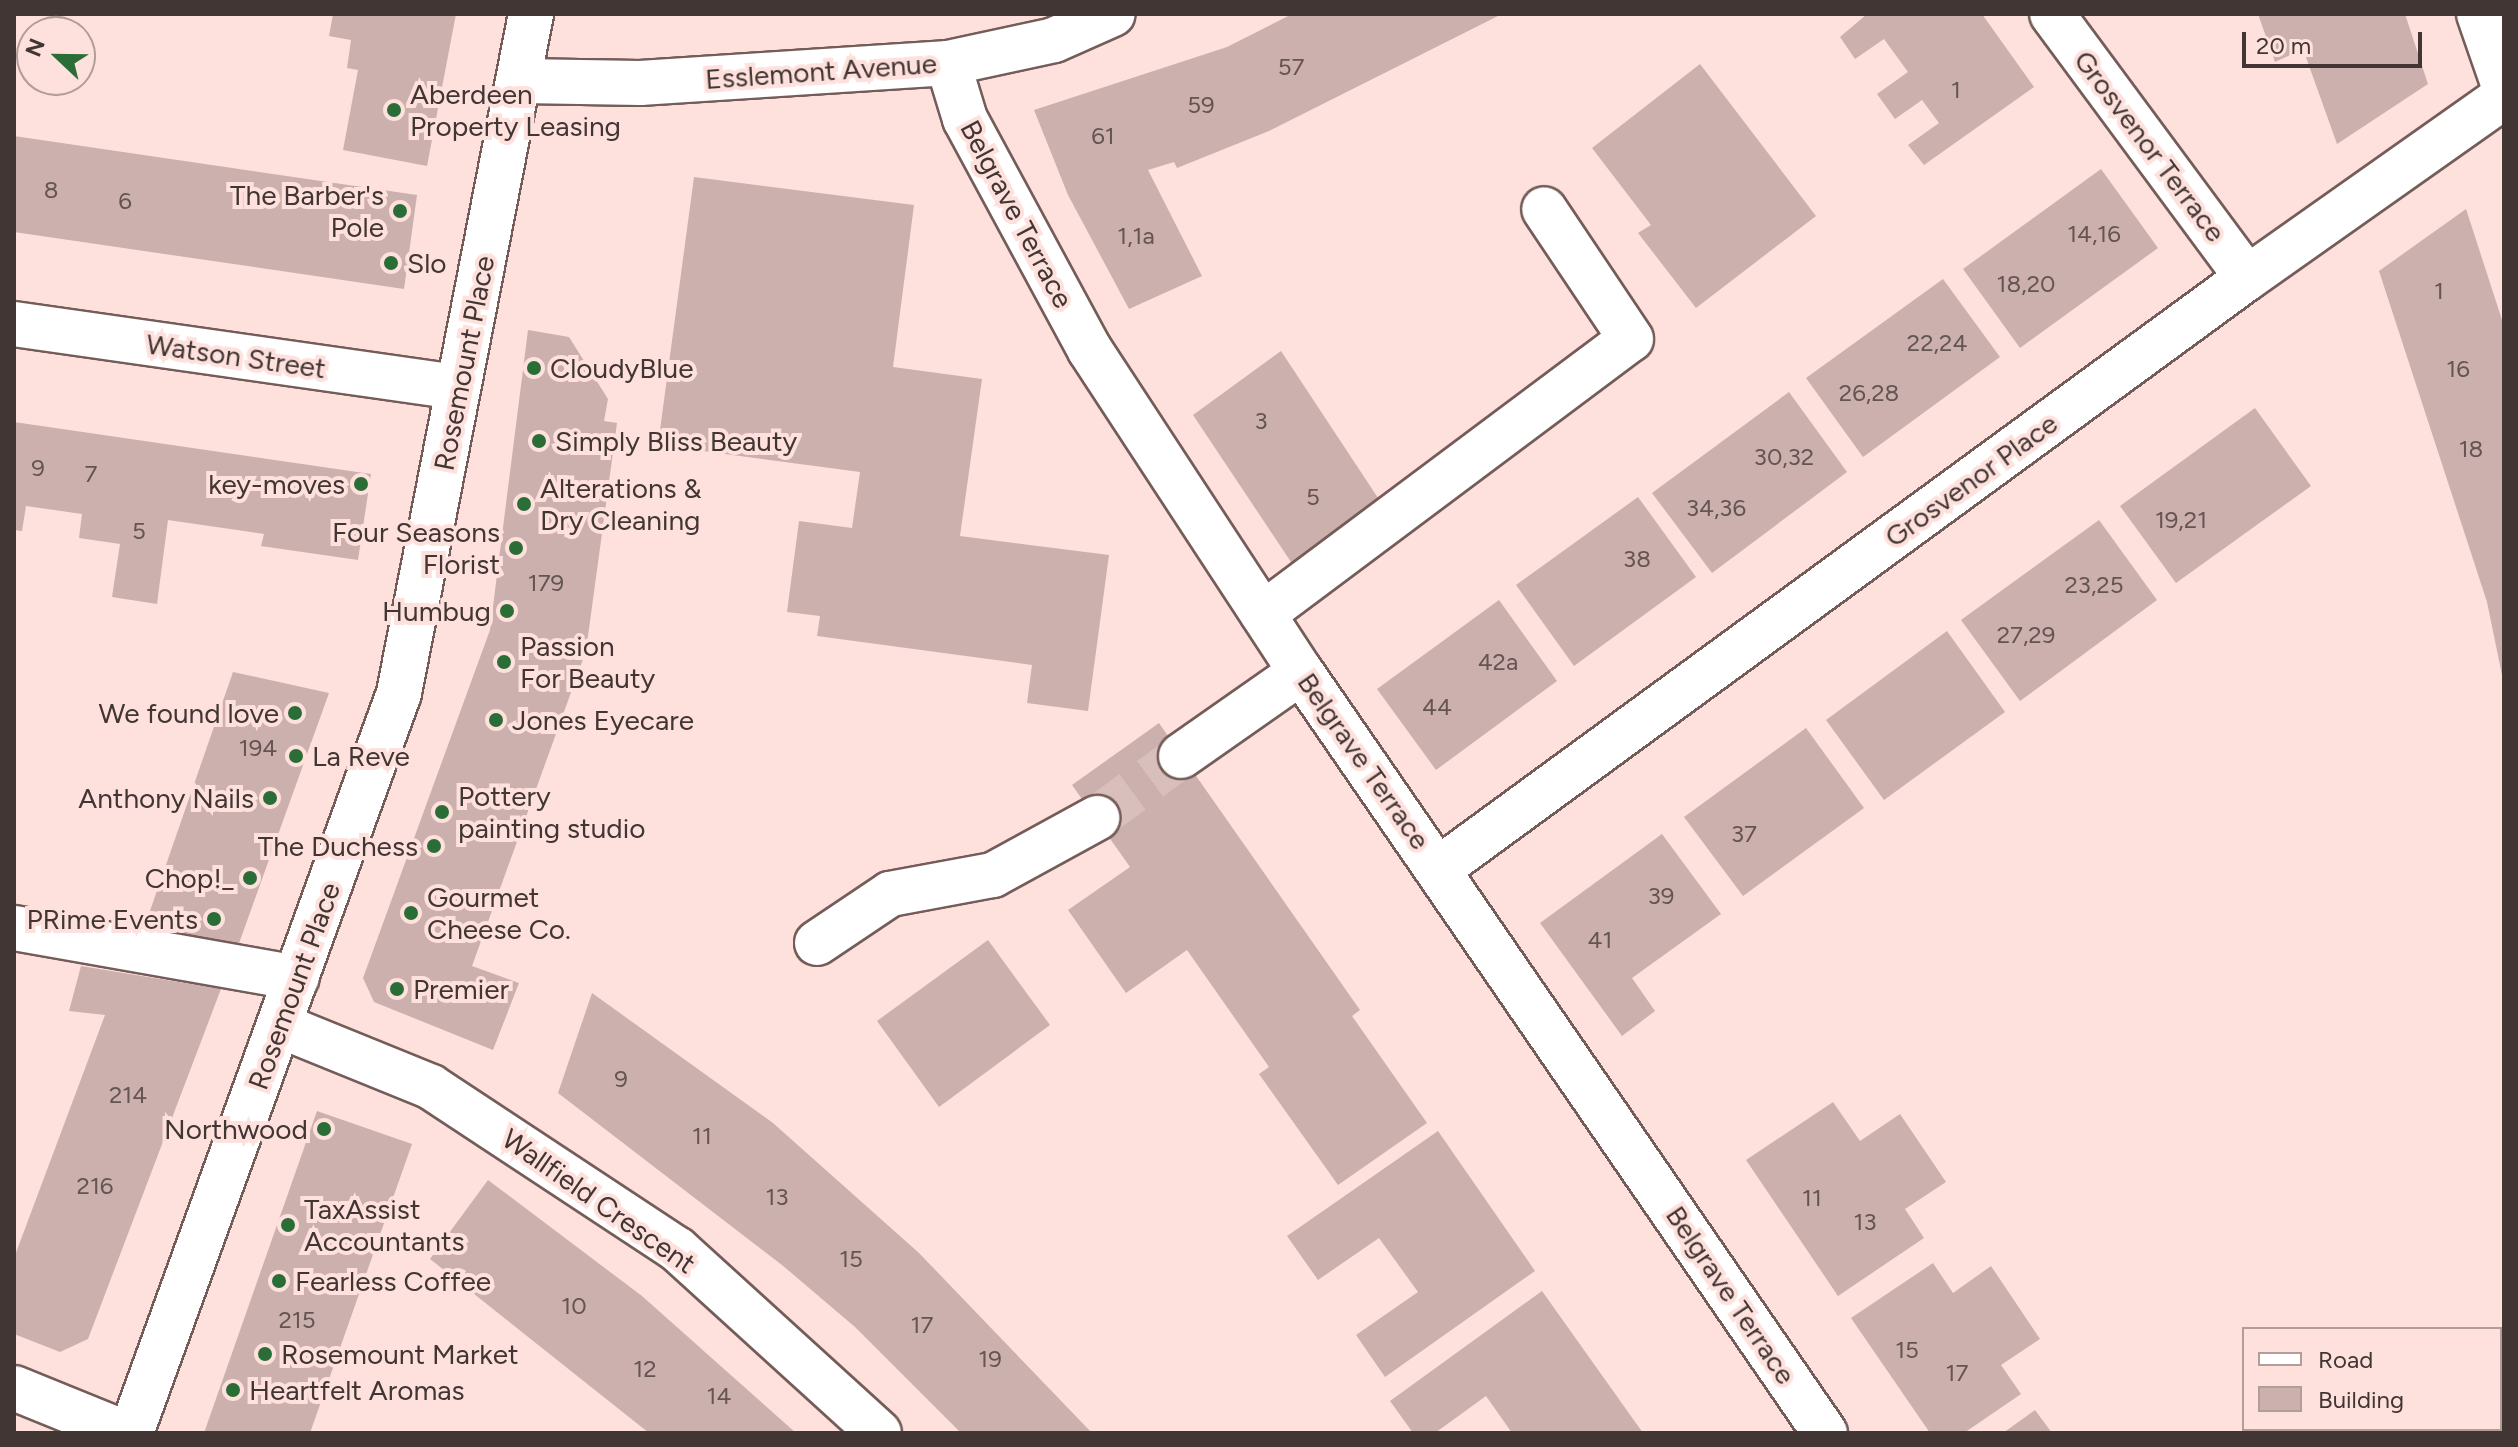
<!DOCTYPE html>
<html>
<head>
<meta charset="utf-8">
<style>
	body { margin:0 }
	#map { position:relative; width:2518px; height:1447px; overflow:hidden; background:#fee1dd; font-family:Figtree,sans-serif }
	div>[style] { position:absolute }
	.building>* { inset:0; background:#ccb0ad }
	.minor-tunnel>* { height:44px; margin-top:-22px; transform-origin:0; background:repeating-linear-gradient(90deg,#d8bfbb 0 44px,transparent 0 66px) }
	.roads { filter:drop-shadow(2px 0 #745c59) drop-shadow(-2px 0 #745c59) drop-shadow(0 2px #745c59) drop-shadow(0 -2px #745c59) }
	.minor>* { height:44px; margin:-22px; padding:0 22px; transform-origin:22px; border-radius:22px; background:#fff }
	.dots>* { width:22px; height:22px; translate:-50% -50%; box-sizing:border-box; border:4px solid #fee1dd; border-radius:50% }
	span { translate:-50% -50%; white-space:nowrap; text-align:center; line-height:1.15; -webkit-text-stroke:8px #fee1dd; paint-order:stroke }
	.number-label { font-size:24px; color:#645452 }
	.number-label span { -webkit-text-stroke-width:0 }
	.street-label { font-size:28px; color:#413634 }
	.poi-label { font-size:28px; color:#413634 }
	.left { translate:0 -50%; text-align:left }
	.right { translate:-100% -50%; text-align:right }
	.frame { position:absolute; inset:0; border:16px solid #413634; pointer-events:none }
	.legend { position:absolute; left:2242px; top:1327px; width:260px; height:104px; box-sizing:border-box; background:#fee1dd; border:2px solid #b29d99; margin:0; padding:10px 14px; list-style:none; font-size:24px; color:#413634 }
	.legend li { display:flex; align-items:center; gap:16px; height:40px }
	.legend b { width:40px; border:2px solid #b29d99 }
	.north { position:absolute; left:16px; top:16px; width:80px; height:80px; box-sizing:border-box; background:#fee1dd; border:2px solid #b29d99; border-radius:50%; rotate:292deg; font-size:22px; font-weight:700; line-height:32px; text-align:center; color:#413634 }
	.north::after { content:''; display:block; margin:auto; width:28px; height:36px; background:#2b6d37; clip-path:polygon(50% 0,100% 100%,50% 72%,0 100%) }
	.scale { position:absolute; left:2242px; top:32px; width:180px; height:36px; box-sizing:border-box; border:4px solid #413634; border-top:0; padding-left:10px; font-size:24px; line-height:28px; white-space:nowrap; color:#413634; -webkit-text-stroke:6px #fee1dd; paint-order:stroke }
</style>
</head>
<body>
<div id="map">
	<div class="building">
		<i style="clip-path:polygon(333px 14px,456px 14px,427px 166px,343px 150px,358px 70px,347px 68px,351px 40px,329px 36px)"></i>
		<i style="clip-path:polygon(1292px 14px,1502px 14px,1269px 131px,1177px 168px,1174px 162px,1148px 170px,1202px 276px,1129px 309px,1068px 195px,1034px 110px,1227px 47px)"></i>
		<i style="clip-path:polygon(1867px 14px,1982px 14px,2034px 87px,1924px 165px,1908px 145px,1939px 123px,1922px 100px,1895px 119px,1877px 94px,1908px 72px,1884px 39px,1855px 59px,1840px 37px)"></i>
		<i style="clip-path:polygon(2258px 14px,2405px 14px,2428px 84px,2337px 144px,2303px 49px,2275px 62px)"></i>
		<i style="clip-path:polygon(1700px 64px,1816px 216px,1696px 308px,1638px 233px,1651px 225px,1592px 148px)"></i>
		<i style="clip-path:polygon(14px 136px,417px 195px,404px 289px,14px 232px)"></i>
		<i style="clip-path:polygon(2101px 169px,2158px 248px,2020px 348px,1963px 269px)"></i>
		<i style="clip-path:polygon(694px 177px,914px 205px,893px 367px,982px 379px,960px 536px,1109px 555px,1088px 711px,1027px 703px,1032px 665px,817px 636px,820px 616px,787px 612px,799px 521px,852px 528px,860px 472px,658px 445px)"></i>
		<i style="clip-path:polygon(2466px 209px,2504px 326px,2503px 680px,2487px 602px,2379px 271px)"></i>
		<i style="clip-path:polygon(1943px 279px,2000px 357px,1863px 457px,1806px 378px)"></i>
		<i style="clip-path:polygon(528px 330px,569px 337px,608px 399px,604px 421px,617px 423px,586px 651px,472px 966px,519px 983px,493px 1050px,374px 1002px,363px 978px,490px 630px)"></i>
		<i style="clip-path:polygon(1281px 351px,1382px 504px,1293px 565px,1193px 415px)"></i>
		<i style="clip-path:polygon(1789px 392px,1847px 472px,1712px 573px,1652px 493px)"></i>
		<i style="clip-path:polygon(2255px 408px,2311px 486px,2176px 583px,2120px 506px)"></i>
		<i style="clip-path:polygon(14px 422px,371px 474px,358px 560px,261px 546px,264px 534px,168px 520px,157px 604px,112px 597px,120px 544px,79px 538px,82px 514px,26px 506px,22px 531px,14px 530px)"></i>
		<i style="clip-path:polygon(1638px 497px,1696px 577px,1574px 666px,1516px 585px)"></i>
		<i style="clip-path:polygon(2099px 520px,2157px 600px,2020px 701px,1961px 620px)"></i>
		<i style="clip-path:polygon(1499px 600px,1557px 681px,1436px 770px,1377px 689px)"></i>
		<i style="clip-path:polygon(1947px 631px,2005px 712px,1884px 800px,1826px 720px)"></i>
		<i style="clip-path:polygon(233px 672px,329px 693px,238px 946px,143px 931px)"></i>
		<i style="clip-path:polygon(1159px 723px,1360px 1010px,1352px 1016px,1427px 1123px,1338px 1185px,1259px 1074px,1269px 1067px,1187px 950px,1126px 993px,1068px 910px,1130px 867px,1072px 785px)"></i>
		<i style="clip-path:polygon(1806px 728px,1864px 808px,1743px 896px,1684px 817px)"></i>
		<i style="clip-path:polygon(1662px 834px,1721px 914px,1632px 978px,1655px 1011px,1622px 1036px,1540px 923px)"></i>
		<i style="clip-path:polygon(988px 940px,1050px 1025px,939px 1107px,877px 1021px)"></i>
		<i style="clip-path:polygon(81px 966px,221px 989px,88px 1339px,60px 1352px,14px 1334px,14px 1258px,105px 1015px,69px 1011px)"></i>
		<i style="clip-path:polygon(592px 993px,773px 1123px,919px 1253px,1092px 1433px,961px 1433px,855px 1327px,782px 1265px,558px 1093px)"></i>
		<i style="clip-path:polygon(1833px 1102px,1860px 1141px,1900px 1114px,1946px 1182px,1905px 1209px,1924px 1238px,1838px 1296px,1746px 1160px)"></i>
		<i style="clip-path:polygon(317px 1111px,412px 1144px,310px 1433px,204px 1433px)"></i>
		<i style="clip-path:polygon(1438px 1131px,1535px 1271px,1385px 1377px,1356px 1335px,1418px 1292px,1379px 1238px,1318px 1280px,1287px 1236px)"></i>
		<i style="clip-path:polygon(488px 1180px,642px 1296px,796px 1433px,649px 1433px,430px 1259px)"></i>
		<i style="clip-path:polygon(1933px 1263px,1953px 1293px,1991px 1266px,2040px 1339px,2001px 1365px,2021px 1394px,1964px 1433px,1930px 1433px,1851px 1318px)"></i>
		<i style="clip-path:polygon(1542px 1291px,1643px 1433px,1512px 1433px,1486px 1396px,1435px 1433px,1413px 1433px,1390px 1401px)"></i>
		<i style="clip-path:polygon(2035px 1410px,2052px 1433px,2003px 1433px)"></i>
	</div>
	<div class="minor-tunnel">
		<i style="left:1097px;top:818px;width:104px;rotate:-36.4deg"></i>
	</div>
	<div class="roads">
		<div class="minor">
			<i style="left:2052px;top:14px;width:328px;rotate:53.5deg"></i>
			<i style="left:2479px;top:14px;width:76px;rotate:70.9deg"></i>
			<i style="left:948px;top:63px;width:59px;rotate:73.1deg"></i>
			<i style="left:965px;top:119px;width:263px;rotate:61.6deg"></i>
			<i style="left:1090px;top:350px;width:385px;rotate:56.8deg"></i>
			<i style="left:1301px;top:672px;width:924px;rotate:55.45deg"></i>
			<i style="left:521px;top:81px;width:119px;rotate:1deg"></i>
			<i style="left:640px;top:83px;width:309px;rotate:-3.7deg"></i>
			<i style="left:948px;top:63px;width:108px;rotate:-12.2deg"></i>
			<i style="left:1054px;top:40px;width:64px;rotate:-23.8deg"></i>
			<i style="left:14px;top:324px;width:448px;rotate:8.1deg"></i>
			<i style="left:1263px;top:614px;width:459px;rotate:-36.8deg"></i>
			<i style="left:1631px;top:339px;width:156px;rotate:-123.8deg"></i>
			<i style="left:1181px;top:756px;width:146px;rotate:-35deg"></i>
			<i style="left:1440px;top:868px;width:1000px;rotate:-36.17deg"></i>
			<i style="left:2247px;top:278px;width:314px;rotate:-35.2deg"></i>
			<i style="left:14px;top:928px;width:287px;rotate:10deg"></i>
			<i style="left:817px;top:943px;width:88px;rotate:-33.9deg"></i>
			<i style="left:890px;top:894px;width:105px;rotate:-10.5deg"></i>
			<i style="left:993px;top:875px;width:119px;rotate:-28.7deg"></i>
			<i style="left:281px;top:1026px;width:162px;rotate:22.1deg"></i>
			<i style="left:431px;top:1087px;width:295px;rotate:33.4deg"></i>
			<i style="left:677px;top:1249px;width:273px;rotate:42.3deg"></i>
			<i style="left:14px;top:1388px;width:120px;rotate:22.1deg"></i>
			<i style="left:131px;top:1433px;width:787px;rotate:-70.09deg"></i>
			<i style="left:399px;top:693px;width:692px;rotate:-79deg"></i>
		</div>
	</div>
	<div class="dots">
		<i style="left:394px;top:110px;background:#2b6d37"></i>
		<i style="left:400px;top:211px;background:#2b6d37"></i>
		<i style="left:391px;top:263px;background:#2b6d37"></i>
		<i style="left:534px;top:368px;background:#2b6d37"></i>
		<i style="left:539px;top:441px;background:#2b6d37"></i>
		<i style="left:361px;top:484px;background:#2b6d37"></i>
		<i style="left:524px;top:504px;background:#2b6d37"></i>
		<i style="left:516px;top:548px;background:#2b6d37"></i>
		<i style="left:507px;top:611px;background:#2b6d37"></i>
		<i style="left:504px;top:662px;background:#2b6d37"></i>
		<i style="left:295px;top:713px;background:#2b6d37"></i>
		<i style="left:496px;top:720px;background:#2b6d37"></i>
		<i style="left:296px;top:756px;background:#2b6d37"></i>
		<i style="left:270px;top:798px;background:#2b6d37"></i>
		<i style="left:442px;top:812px;background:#2b6d37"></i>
		<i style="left:434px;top:846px;background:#2b6d37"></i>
		<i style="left:250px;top:878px;background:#2b6d37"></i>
		<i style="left:411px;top:913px;background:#2b6d37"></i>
		<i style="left:214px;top:919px;background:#2b6d37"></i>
		<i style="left:397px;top:989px;background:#2b6d37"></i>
		<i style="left:324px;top:1129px;background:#2b6d37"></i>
		<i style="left:288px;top:1225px;background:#2b6d37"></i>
		<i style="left:279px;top:1281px;background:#2b6d37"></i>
		<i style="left:265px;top:1354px;background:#2b6d37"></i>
		<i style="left:233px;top:1390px;background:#2b6d37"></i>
	</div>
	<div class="number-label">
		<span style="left:1291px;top:67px">57</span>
		<span style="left:1956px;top:90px">1</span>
		<span style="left:1201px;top:105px">59</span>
		<span style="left:1103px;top:136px">61</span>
		<span style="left:51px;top:190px">8</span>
		<span style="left:125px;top:201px">6</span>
		<span style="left:2094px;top:234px">14,16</span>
		<span style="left:1136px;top:236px">1,1a</span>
		<span style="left:2026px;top:284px">18,20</span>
		<span style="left:2439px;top:291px">1</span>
		<span style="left:1937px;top:343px">22,24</span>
		<span style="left:2458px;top:369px">16</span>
		<span style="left:1869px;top:393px">26,28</span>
		<span style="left:1261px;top:421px">3</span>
		<span style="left:2471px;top:449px">18</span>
		<span style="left:1784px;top:457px">30,32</span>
		<span style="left:38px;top:468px">9</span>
		<span style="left:91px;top:474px">7</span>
		<span style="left:1313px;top:497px">5</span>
		<span style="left:1716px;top:508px">34,36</span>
		<span style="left:2181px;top:520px">19,21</span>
		<span style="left:139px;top:531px">5</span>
		<span style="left:1637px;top:559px">38</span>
		<span style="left:546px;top:583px">179</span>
		<span style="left:2094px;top:585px">23,25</span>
		<span style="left:2026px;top:635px">27,29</span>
		<span style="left:1498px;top:662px">42a</span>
		<span style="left:1437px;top:707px">44</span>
		<span style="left:258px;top:748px">194</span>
		<span style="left:1744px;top:834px">37</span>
		<span style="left:1661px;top:896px">39</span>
		<span style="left:1600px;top:940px">41</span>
		<span style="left:621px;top:1079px">9</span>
		<span style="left:128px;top:1095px">214</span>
		<span style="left:702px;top:1136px">11</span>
		<span style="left:95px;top:1186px">216</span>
		<span style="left:777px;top:1197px">13</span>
		<span style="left:1812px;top:1198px">11</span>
		<span style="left:1865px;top:1222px">13</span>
		<span style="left:851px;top:1259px">15</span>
		<span style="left:574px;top:1306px">10</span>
		<span style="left:297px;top:1320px">215</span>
		<span style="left:922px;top:1325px">17</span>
		<span style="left:1907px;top:1350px">15</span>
		<span style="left:990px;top:1359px">19</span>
		<span style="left:645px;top:1369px">12</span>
		<span style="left:1957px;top:1373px">17</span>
		<span style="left:719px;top:1396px">14</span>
	</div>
	<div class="street-label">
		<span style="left:821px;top:71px;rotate:-4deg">Esslemont Avenue</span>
		<span style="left:2150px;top:146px;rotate:53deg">Grosvenor Terrace</span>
		<span style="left:1017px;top:214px;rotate:62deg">Belgrave Terrace</span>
		<span style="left:236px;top:356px;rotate:8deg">Watson Street</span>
		<span style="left:464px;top:363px;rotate:-79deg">Rosemount Place</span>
		<span style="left:1971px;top:480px;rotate:-36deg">Grosvenor Place</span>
		<span style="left:1364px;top:761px;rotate:55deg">Belgrave Terrace</span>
		<span style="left:294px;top:986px;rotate:-70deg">Rosemount Place</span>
		<span style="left:599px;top:1201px;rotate:35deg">Wallfield Crescent</span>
		<span style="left:1731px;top:1295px;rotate:56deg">Belgrave Terrace</span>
	</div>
	<div class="poi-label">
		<span class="left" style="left:410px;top:110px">Aberdeen<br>Property Leasing</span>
		<span class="right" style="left:384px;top:211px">The Barber's<br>Pole</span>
		<span class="left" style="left:407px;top:263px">Slo</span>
		<span class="left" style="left:550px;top:368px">CloudyBlue</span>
		<span class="left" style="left:555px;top:441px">Simply Bliss Beauty</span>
		<span class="right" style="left:345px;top:484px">key-moves</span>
		<span class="left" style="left:540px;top:504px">Alterations &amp;<br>Dry Cleaning</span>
		<span class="right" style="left:500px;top:548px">Four Seasons<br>Florist</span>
		<span class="right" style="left:491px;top:611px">Humbug</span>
		<span class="left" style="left:520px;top:662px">Passion<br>For Beauty</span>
		<span class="right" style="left:279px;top:713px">We found love</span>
		<span class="left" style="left:512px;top:720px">Jones Eyecare</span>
		<span class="left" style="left:312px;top:756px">La Reve</span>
		<span class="left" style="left:458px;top:812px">Pottery<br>painting studio</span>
		<span class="right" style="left:254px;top:798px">Anthony Nails</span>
		<span class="right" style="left:418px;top:846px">The Duchess</span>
		<span class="right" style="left:234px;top:878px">Chop!_</span>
		<span class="left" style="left:427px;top:913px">Gourmet<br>Cheese Co.</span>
		<span class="right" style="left:198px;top:919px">PRime Events</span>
		<span class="left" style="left:413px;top:989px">Premier</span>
		<span class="right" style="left:308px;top:1129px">Northwood</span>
		<span class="left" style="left:304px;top:1225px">TaxAssist<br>Accountants</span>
		<span class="left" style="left:295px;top:1281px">Fearless Coffee</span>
		<span class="left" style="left:281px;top:1354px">Rosemount Market</span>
		<span class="left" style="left:249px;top:1390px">Heartfelt Aromas</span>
	</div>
	<div class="frame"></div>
	<ul class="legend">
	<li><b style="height:10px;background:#fff"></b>Road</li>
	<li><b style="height:22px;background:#ccb0ad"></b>Building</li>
	</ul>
	<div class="north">N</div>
	<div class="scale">20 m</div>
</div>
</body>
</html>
